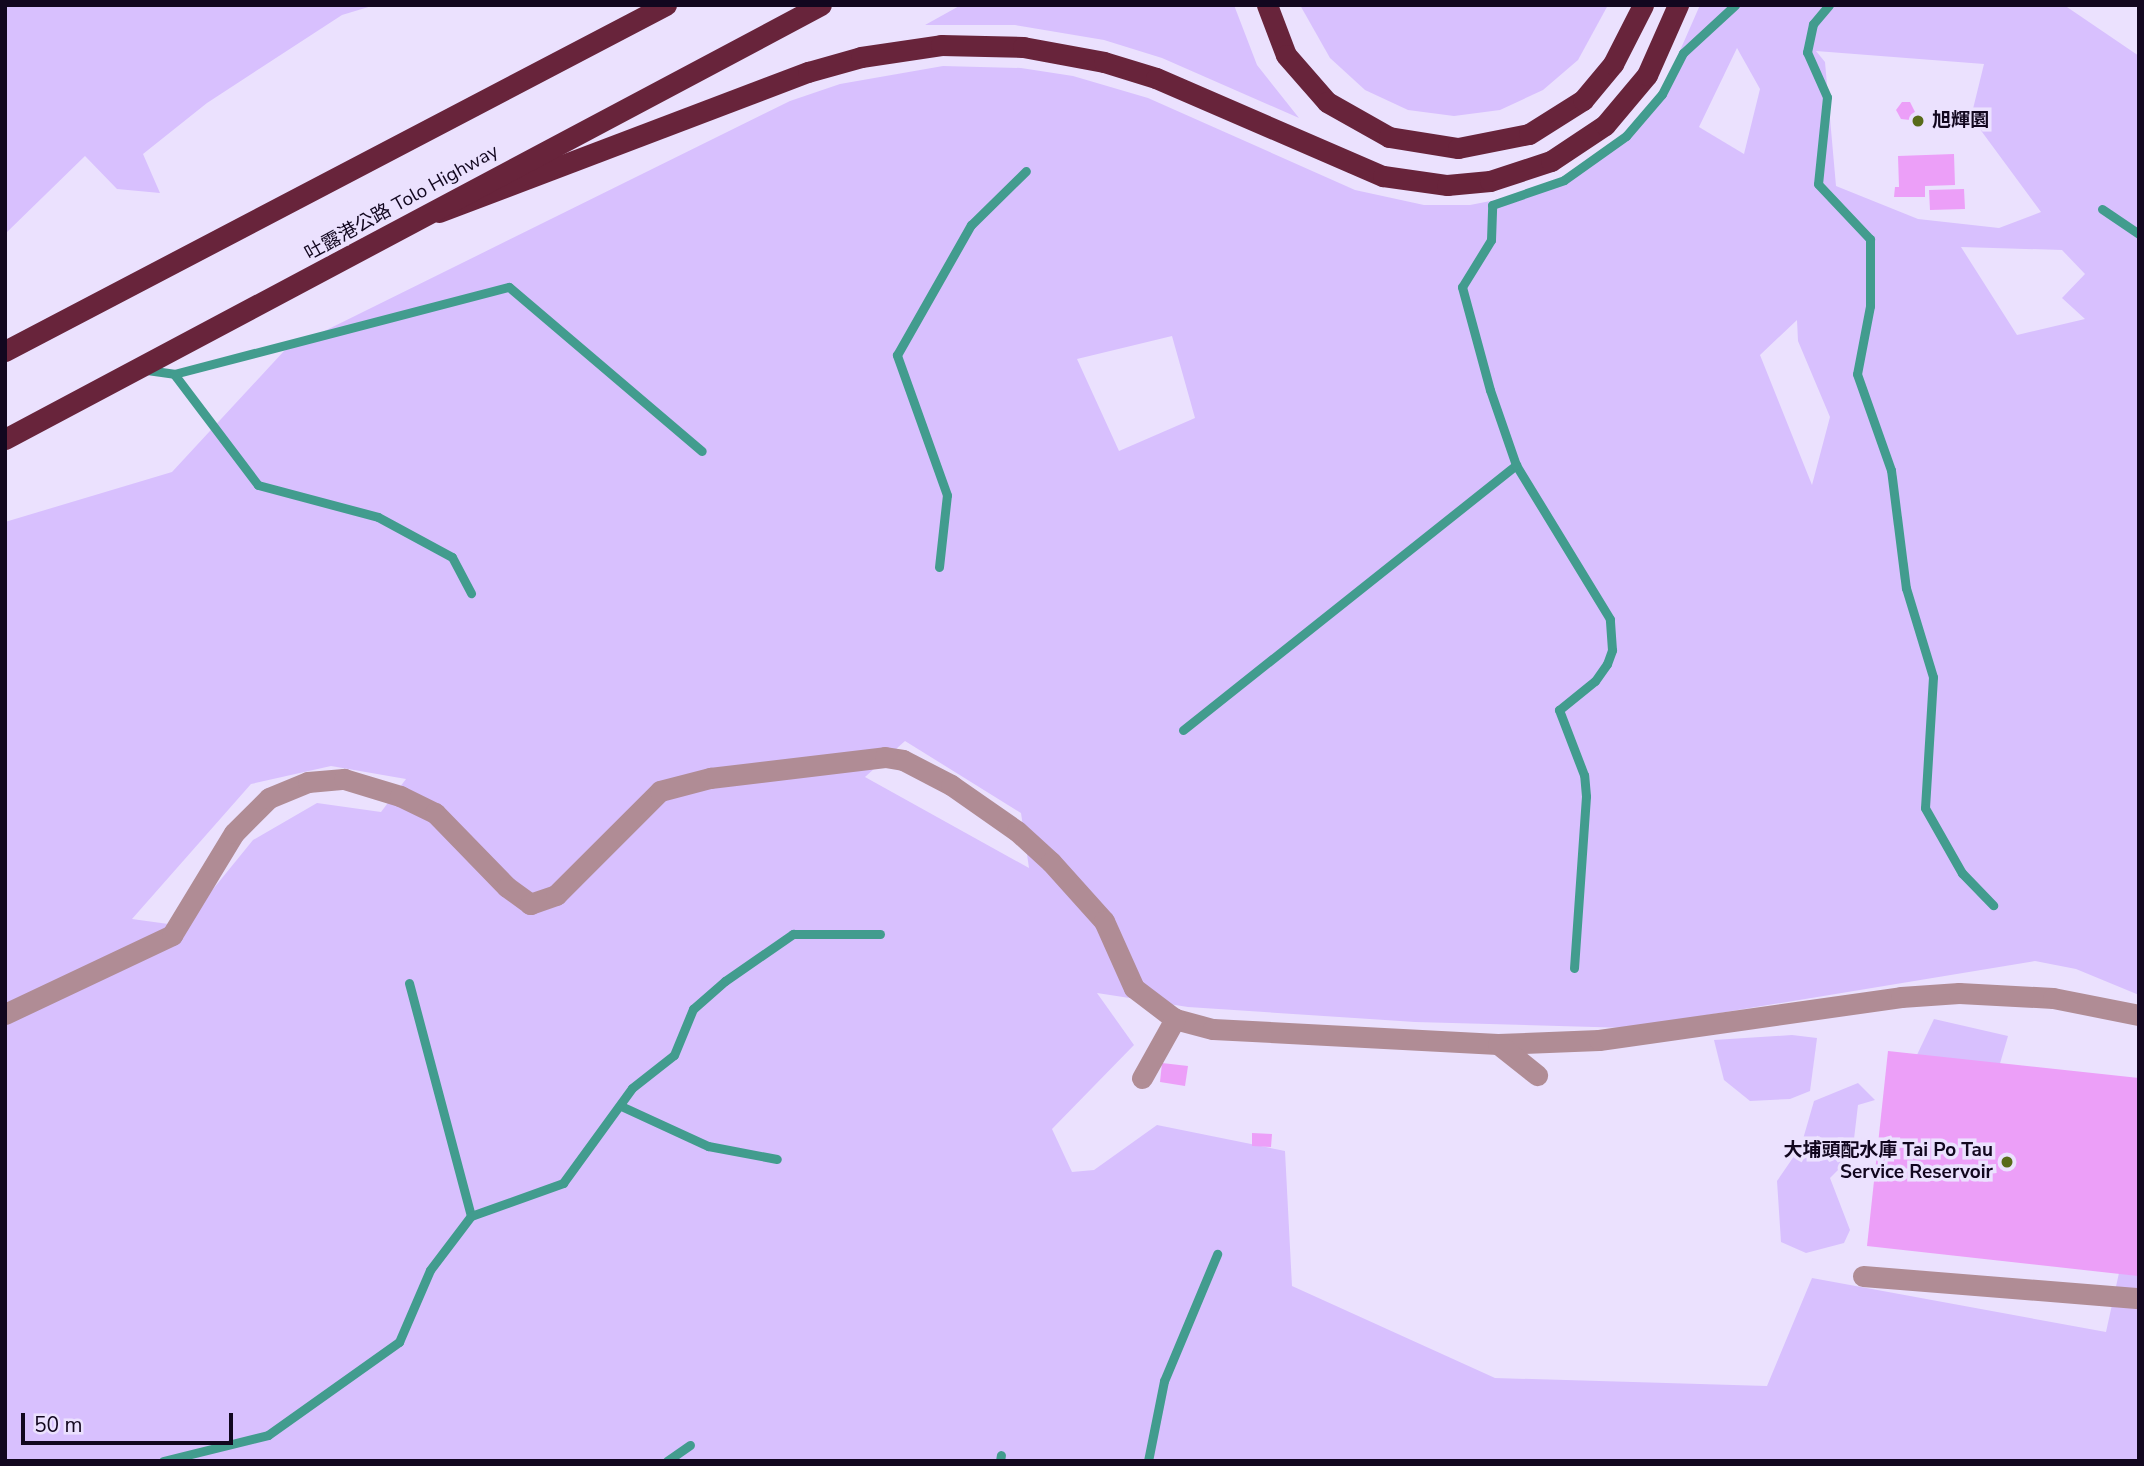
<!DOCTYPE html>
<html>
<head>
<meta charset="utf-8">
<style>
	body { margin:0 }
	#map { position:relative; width:2144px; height:1466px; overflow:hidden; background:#ebe1fe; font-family:"Nunito Sans","Noto Sans TC",sans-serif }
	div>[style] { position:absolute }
	.green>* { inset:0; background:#d8c0fe }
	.stream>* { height:9px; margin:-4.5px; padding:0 4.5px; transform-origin:4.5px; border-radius:4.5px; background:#429c8e }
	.building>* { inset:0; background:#ec9ff8 }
	.minor>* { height:21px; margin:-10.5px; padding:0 10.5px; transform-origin:10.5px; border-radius:10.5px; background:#b08c95 }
	.highway>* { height:21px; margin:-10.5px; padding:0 10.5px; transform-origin:10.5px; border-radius:10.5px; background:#68243b }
	.dots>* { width:19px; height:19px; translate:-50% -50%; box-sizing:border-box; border:4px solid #ebe1fe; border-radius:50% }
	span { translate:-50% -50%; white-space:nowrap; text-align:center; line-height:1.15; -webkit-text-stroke:7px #ebe1fe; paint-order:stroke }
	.poi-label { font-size:19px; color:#12071f; font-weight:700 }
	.left { translate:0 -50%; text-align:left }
	.right { translate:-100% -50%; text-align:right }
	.street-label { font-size:19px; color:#12071f }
	.frame { position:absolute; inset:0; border:7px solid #12071f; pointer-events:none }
	.scale { position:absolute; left:21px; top:1413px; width:212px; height:32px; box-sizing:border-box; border:4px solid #12071f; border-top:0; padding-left:9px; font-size:21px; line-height:24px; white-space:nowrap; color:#12071f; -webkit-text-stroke:5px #ebe1fe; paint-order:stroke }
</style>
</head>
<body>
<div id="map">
	<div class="green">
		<i style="clip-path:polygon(5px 5px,375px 5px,342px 15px,207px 103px,143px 154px,160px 193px,117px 189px,85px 156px,5px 234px)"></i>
		<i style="clip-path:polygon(961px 5px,1234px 5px,1257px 65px,1299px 118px,1162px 58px,1104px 40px,1015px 25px,925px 25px)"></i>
		<i style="clip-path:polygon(1300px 5px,1608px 5px,1578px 60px,1543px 90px,1500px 110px,1454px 116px,1408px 110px,1365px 90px,1330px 58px)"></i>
		<i style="clip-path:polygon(evenodd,1700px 5px,2064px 5px,2139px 56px,2139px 995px,2076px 969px,2035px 961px,1629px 1028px,1415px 1022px,1188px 1007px,1097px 993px,1134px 1045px,1052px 1129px,1072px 1172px,1094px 1170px,1157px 1125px,1285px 1151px,1292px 1286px,1495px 1378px,1767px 1386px,1812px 1278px,2106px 1332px,2139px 1182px,2139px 1461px,5px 1461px,5px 522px,172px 472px,284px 351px,790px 101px,840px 84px,943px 66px,1021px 68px,1073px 76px,1148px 98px,1355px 190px,1424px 205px,1470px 205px,1516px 196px,1560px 180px,1619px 141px,1664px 87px,1700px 5px,1737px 48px,1760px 89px,1744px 154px,1699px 127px,1737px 48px,1700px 5px,1816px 51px,1984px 64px,1971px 117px,2041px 212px,1999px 228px,1918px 219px,1836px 186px,1825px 62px,1816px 51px,1700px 5px,1961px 247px,2062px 250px,2085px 274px,2062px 298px,2085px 319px,2017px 335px,1961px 247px,1700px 5px,1797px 320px,1798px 341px,1830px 417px,1812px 485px,1760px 355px,1797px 320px,1700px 5px,1172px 336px,1195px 418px,1119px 451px,1077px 359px,1172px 336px,1700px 5px,905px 741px,1021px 813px,1029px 868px,865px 777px,905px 741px,1700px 5px,331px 766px,406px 779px,381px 812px,317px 803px,253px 840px,183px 926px,132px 919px,251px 784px,331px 766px)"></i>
		<i style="clip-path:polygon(1934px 1019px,2008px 1036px,1994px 1084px,1907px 1076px)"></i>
		<i style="clip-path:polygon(1792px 1035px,1817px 1038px,1810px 1091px,1790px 1099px,1750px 1101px,1724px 1080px,1714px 1040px)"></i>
		<i style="clip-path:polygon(1858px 1083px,1875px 1100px,1858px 1105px,1852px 1156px,1830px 1178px,1850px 1230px,1844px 1243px,1806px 1253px,1781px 1242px,1777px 1181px,1801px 1146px,1814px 1101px)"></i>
	</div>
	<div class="stream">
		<i style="left:1829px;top:5px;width:25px;rotate:130deg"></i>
		<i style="left:1813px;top:24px;width:29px;rotate:102deg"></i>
		<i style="left:1807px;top:52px;width:49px;rotate:66deg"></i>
		<i style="left:1827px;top:97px;width:87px;rotate:95.9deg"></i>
		<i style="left:1818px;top:184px;width:76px;rotate:46.6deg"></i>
		<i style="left:1870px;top:239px;width:67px;rotate:90deg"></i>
		<i style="left:1870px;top:306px;width:69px;rotate:100.8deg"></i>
		<i style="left:1857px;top:374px;width:102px;rotate:70.5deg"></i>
		<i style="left:1891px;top:470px;width:119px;rotate:82.8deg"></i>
		<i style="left:1906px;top:588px;width:93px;rotate:73.1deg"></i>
		<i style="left:1933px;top:677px;width:131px;rotate:93.5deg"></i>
		<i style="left:1925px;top:808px;width:75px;rotate:60.4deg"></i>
		<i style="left:1962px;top:873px;width:45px;rotate:45.9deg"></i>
		<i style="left:2102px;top:209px;width:45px;rotate:34deg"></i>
		<i style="left:147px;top:370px;width:27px;rotate:8deg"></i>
		<i style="left:174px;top:374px;width:346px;rotate:-14.6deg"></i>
		<i style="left:509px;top:287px;width:253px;rotate:40.4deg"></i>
		<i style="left:174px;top:374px;width:139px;rotate:52.9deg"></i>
		<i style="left:258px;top:485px;width:124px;rotate:14.9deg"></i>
		<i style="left:378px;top:517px;width:84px;rotate:28.4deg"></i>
		<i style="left:452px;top:557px;width:41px;rotate:62.2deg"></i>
		<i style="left:939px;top:567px;width:72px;rotate:-83.7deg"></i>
		<i style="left:947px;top:495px;width:149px;rotate:-109.7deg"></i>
		<i style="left:897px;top:355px;width:150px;rotate:-60.4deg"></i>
		<i style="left:971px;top:225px;width:77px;rotate:-44.5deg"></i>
		<i style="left:1183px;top:730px;width:426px;rotate:-38.5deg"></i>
		<i style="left:1574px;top:968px;width:172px;rotate:-86deg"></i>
		<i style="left:1586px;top:796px;width:21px;rotate:-95deg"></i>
		<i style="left:1584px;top:775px;width:70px;rotate:-111deg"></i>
		<i style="left:1559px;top:710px;width:46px;rotate:-38.9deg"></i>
		<i style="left:1595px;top:681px;width:21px;rotate:-55deg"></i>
		<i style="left:1607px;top:664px;width:15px;rotate:-70deg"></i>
		<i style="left:1612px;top:650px;width:31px;rotate:-94deg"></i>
		<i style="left:1610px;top:619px;width:180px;rotate:-121.4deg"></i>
		<i style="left:1516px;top:465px;width:79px;rotate:-109.1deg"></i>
		<i style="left:1490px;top:390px;width:107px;rotate:-105.2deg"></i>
		<i style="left:1462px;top:287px;width:55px;rotate:-58.3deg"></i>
		<i style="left:1491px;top:240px;width:35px;rotate:-88deg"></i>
		<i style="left:1492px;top:205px;width:76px;rotate:-19.1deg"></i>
		<i style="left:1564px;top:180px;width:76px;rotate:-35.4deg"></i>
		<i style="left:1626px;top:136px;width:55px;rotate:-49.4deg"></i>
		<i style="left:1662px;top:94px;width:46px;rotate:-62.9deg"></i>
		<i style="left:1683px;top:53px;width:71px;rotate:-42.7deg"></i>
		<i style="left:409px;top:983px;width:241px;rotate:75.1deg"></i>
		<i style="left:621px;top:1106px;width:96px;rotate:24.7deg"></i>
		<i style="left:708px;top:1146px;width:70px;rotate:10.7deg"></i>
		<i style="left:163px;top:1461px;width:108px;rotate:-13.9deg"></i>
		<i style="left:268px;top:1435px;width:161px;rotate:-35.4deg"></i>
		<i style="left:399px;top:1342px;width:78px;rotate:-66.7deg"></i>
		<i style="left:430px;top:1270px;width:68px;rotate:-52.8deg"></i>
		<i style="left:471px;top:1216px;width:98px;rotate:-19.7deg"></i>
		<i style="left:563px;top:1183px;width:117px;rotate:-54deg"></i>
		<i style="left:632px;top:1088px;width:53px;rotate:-38.2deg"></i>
		<i style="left:674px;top:1055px;width:50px;rotate:-67.6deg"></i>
		<i style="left:693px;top:1009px;width:43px;rotate:-41.2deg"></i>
		<i style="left:725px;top:981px;width:83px;rotate:-34.7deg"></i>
		<i style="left:793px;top:934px;width:87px"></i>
		<i style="left:667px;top:1461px;width:28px;rotate:-35deg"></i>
		<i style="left:1000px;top:1461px;width:6px;rotate:-81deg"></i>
		<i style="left:1148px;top:1461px;width:82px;rotate:-78.7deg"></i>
		<i style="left:1164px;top:1381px;width:138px;rotate:-67.3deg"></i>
	</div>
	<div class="building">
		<i style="clip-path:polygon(1902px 102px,1910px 102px,1915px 112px,1910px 120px,1901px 119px,1896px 110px)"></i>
		<i style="clip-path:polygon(1954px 154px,1955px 185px,1925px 186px,1925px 197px,1894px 197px,1895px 187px,1899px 187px,1898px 156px)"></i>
		<i style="clip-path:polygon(1964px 189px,1965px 209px,1930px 210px,1929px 190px)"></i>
		<i style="clip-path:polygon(1888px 1051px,2139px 1078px,2138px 1276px,1867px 1246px)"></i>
		<i style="clip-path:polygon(1162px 1063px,1188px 1066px,1185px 1086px,1160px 1082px)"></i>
		<i style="clip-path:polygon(1252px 1133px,1272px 1134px,1271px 1147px,1252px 1146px)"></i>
	</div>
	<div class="minor">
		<i style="left:5px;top:1014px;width:185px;rotate:-25.3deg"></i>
		<i style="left:172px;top:935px;width:119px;rotate:-58.7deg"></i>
		<i style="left:234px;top:833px;width:49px;rotate:-45deg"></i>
		<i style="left:269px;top:798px;width:42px;rotate:-22.3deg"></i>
		<i style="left:308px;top:782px;width:36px;rotate:-5deg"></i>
		<i style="left:344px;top:779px;width:59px;rotate:16.9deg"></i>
		<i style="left:400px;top:796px;width:39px;rotate:26deg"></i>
		<i style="left:435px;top:813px;width:103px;rotate:45.8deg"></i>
		<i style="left:507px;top:887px;width:29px;rotate:36deg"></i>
		<i style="left:530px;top:904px;width:28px;rotate:-19deg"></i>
		<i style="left:556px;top:895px;width:147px;rotate:-45deg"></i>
		<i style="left:660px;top:791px;width:52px;rotate:-14.6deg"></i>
		<i style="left:710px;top:778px;width:176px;rotate:-6.8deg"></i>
		<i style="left:885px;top:757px;width:18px;rotate:9deg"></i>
		<i style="left:903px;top:760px;width:54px;rotate:27.5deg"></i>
		<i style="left:951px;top:785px;width:80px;rotate:34.9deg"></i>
		<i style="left:1017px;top:831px;width:46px;rotate:42.4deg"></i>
		<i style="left:1051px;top:862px;width:79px;rotate:48.1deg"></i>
		<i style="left:1104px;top:921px;width:73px;rotate:65.9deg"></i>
		<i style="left:1134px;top:988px;width:51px;rotate:37.1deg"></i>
		<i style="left:1175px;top:1019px;width:39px;rotate:15deg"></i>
		<i style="left:1213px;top:1029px;width:285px;rotate:3deg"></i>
		<i style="left:1498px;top:1044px;width:101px;rotate:-2.3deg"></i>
		<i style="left:1599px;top:1040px;width:305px;rotate:-8.1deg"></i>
		<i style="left:1901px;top:997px;width:58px;rotate:-3.9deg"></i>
		<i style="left:1959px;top:993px;width:94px;rotate:3deg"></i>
		<i style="left:2053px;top:998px;width:88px;rotate:11.2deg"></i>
		<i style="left:1498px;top:1044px;width:50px;rotate:38.5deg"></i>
		<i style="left:1142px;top:1078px;width:68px;rotate:-60.8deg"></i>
		<i style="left:1863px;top:1276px;width:277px;rotate:4.6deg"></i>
	</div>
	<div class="highway">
		<i style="left:1267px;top:5px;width:53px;rotate:69.2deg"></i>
		<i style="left:1286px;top:55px;width:62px;rotate:48.9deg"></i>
		<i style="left:1327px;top:102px;width:71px;rotate:29.4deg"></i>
		<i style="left:1389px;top:137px;width:70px;rotate:9.1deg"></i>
		<i style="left:1458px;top:148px;width:72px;rotate:-11.2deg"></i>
		<i style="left:1529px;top:134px;width:64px;rotate:-32.2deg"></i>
		<i style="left:1583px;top:100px;width:47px;rotate:-50.2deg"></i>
		<i style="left:1613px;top:64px;width:66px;rotate:-63deg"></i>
		<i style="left:439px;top:212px;width:395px;rotate:-20.8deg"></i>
		<i style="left:808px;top:72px;width:55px;rotate:-15.8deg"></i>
		<i style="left:861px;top:57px;width:81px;rotate:-8.5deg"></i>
		<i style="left:941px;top:45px;width:82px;rotate:1.4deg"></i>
		<i style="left:1023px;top:47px;width:82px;rotate:10.5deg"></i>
		<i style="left:1104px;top:62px;width:54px;rotate:17.1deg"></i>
		<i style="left:1156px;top:78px;width:247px;rotate:23.4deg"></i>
		<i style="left:1383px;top:176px;width:65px;rotate:8deg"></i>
		<i style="left:1447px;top:185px;width:43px;rotate:-5.3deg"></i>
		<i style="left:1490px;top:181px;width:64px;rotate:-18.2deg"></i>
		<i style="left:1551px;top:161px;width:65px;rotate:-33.7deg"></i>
		<i style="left:1605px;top:125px;width:65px;rotate:-50deg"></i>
		<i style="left:1647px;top:75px;width:77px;rotate:-66.1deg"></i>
		<i style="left:5px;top:351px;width:746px;rotate:-27.63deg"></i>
		<i style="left:5px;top:439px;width:924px;rotate:-28.01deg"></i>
	</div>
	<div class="dots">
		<i style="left:1918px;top:121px;background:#586b19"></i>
		<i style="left:2007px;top:1162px;background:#586b19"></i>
	</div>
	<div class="poi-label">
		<span class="left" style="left:1932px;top:121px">旭輝園</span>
		<span class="right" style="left:1993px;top:1162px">大埔頭配水庫 Tai Po Tau<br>Service Reservoir</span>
	</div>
	<div class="street-label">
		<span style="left:402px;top:203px;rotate:-29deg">吐露港公路 Tolo Highway</span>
	</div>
	<div class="frame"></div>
	<div class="scale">50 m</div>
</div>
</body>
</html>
